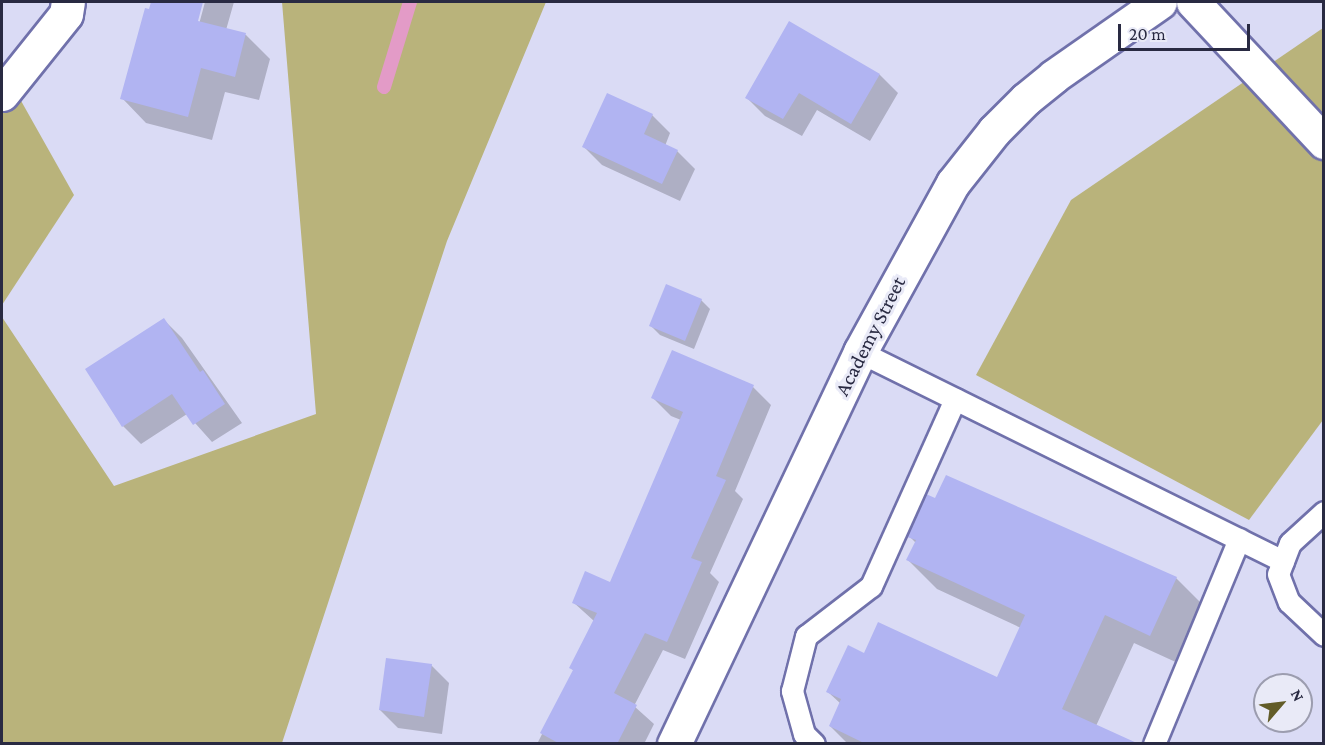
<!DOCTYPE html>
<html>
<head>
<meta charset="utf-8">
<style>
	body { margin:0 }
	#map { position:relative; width:1325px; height:745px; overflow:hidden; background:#dadbf5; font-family:"Crimson Pro",serif }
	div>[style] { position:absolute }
	.green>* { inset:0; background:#b9b37b }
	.shadow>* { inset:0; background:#0003 }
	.stream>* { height:14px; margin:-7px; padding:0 7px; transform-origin:7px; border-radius:7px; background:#e39bc7 }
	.building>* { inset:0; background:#b1b4f2 }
	.roads { filter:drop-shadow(2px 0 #7071ab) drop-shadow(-2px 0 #7071ab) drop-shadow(0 2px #7071ab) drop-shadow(0 -2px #7071ab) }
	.service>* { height:21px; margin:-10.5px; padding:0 10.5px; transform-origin:10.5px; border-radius:10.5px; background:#fff }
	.minor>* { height:33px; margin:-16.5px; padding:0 16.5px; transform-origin:16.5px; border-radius:16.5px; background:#fff }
	.tertiary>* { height:33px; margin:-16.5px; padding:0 16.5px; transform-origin:16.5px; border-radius:16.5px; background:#fff }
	span { translate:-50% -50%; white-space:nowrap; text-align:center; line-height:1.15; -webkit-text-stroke:6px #e9eaf7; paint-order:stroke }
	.street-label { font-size:21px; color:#292a42 }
	.frame { position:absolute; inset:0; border:3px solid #292a42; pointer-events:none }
	.north { position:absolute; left:1253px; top:673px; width:60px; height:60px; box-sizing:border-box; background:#e9eaf7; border:2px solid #9c9daf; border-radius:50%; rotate:62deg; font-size:16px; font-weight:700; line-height:24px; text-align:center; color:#292a42 }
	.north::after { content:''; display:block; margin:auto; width:21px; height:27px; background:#625c28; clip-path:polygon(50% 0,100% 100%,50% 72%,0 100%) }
	.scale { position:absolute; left:1118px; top:24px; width:132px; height:27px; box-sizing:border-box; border:3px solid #292a42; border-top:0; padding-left:8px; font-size:18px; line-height:21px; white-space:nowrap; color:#292a42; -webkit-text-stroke:4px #e9eaf7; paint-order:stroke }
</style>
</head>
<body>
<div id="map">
	<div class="green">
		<i style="clip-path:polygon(282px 2px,546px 2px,447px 241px,282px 743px,2px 743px,2px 317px,114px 486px,316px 414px)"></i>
		<i style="clip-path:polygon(1323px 28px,1323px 420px,1249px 520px,976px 375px,1071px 200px)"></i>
		<i style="clip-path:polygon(20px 99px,74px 195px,2px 305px,2px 112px)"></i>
	</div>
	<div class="shadow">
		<i style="clip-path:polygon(153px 2px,202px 2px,195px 27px,198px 28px,205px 2px,234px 2px,226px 30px,246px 35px,270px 59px,259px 100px,225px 92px,212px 140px,146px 123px,122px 98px)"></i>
		<i style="clip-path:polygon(790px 23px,880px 75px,898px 93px,870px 141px,817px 110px,802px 136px,765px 116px,747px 98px)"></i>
		<i style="clip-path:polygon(652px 115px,670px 133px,665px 146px,677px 151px,695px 169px,680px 201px,602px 165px,584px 147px)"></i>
		<i style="clip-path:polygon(701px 300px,710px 309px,694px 349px,660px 335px,651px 326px)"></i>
		<i style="clip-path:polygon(164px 320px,182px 338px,242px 423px,212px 442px,187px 414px,141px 444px,123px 426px)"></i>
		<i style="clip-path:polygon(753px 387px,771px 405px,735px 491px,743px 499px,710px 573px,719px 582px,685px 659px,663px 650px,634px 706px,654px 724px,644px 744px,537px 744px,574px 671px,571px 668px,594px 621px,573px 602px,611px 584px,681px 420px,671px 416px,653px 398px)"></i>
		<i style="clip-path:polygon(909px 536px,1176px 578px,1205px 607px,1180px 664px,1134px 643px,1096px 726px,1125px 744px,848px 744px,830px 726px,841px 704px,828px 692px,865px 655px,998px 679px,1021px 628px,937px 589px,908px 560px,916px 543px)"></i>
		<i style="clip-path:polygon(431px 665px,449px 683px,442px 734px,398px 728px,380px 710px)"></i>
	</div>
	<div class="stream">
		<i style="left:384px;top:87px;width:89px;rotate:-73deg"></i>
	</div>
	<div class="building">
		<i style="clip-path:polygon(151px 2px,203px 2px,198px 21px,246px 33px,235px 77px,201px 68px,188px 117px,120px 99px,145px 8px,149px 9px)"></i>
		<i style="clip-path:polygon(789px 21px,880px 74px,851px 124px,799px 93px,783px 119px,745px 98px)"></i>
		<i style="clip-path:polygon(607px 93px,653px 114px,644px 134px,678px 150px,662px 184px,582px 147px)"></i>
		<i style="clip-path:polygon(666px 284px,702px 299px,685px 341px,649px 326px)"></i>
		<i style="clip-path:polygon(164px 318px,200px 372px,203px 370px,225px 404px,193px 425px,172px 394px,122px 427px,85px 369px)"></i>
		<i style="clip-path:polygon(672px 350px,754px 385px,716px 476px,726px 480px,691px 558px,702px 562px,667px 642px,645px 633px,614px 693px,637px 705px,617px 744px,560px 744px,540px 733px,573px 670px,569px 668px,597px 613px,572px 603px,585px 571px,610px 582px,683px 412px,651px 398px)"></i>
		<i style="clip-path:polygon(946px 475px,1177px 577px,1150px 636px,1105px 615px,1062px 709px,1139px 744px,866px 744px,829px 726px,841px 699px,826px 692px,848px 645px,864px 653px,878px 622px,997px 677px,1025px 615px,906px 560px,916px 540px,907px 537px,926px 494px,935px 498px)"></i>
		<i style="clip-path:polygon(386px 658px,432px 664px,424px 717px,379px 710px)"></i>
	</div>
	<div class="roads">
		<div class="service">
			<i style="left:860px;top:352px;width:472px;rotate:26.3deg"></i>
			<i style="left:1324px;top:512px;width:46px;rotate:137.6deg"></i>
			<i style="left:1290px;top:543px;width:33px;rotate:111deg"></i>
			<i style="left:1278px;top:574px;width:30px;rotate:69deg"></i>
			<i style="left:1289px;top:602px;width:48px;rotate:43.3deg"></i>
			<i style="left:814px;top:744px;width:14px;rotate:-135deg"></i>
			<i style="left:804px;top:734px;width:45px;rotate:-105.6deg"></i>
			<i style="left:792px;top:691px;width:57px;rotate:-75.7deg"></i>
			<i style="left:806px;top:636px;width:82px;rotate:-37.6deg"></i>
			<i style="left:871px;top:586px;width:205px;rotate:-65.8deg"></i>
			<i style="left:1154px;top:744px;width:222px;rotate:-67.5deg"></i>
		</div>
		<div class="minor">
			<i style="left:1193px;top:2px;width:192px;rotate:46.9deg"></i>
			<i style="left:2px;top:94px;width:102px;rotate:-51.3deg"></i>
			<i style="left:66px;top:14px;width:12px;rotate:-81deg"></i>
		</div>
		<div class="tertiary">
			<i style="left:674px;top:744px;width:434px;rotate:-64.6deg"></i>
			<i style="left:860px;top:352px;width:193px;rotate:-61.2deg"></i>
			<i style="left:953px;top:183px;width:66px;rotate:-51.7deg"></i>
			<i style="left:994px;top:131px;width:45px;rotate:-45deg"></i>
			<i style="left:1026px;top:99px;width:36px;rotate:-39deg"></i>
			<i style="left:1054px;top:76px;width:129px;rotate:-34.9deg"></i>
		</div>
	</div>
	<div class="street-label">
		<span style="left:870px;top:336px;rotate:-63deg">Academy Street</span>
	</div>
	<div class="frame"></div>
	<div class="north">N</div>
	<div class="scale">20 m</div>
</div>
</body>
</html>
